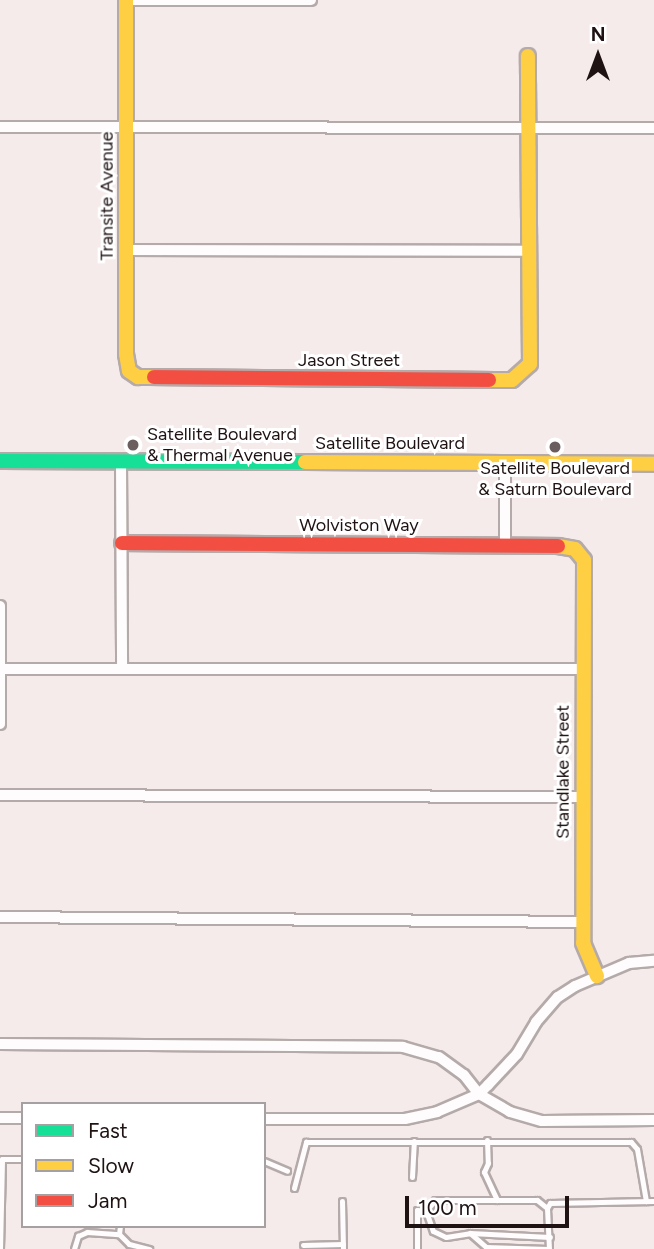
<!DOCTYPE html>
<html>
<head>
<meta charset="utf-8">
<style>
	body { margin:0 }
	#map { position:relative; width:654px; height:1249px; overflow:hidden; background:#f6ebeb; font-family:Figtree,sans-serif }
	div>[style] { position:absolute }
	.roads { filter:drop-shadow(2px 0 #b5aaaa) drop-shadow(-2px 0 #b5aaaa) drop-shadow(0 2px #b5aaaa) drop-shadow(0 -2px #b5aaaa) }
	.lane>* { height:5px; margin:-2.5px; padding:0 2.5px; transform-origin:2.5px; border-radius:2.5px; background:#fefcfc }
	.street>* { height:10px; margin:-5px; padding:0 5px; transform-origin:5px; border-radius:5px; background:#fefcfc }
	.fast>* { height:14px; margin:-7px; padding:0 7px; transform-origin:7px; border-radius:7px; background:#16e098 }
	.slow>* { height:14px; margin:-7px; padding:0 7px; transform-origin:7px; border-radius:7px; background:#ffcf43 }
	.jam>* { height:14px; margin:-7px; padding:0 7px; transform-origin:7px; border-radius:7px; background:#f24e42 }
	.dots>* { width:19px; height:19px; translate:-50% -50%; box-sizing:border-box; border:4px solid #fff; border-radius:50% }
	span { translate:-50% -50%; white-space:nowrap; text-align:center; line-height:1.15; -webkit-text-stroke:6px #fff; paint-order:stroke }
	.street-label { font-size:18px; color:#1e1213 }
	.poi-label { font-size:18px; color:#1e1213 }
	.left { translate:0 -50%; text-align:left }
	.legend { position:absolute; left:21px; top:1102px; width:245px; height:126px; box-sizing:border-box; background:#fff; border:2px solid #a5a0a1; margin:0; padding:9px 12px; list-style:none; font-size:21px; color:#1e1213 }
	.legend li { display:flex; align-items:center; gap:14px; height:35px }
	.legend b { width:35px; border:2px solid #a5a0a1 }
	.north { position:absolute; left:563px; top:21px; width:70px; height:70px; -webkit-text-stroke:5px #fff; paint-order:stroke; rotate:0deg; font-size:19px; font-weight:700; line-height:28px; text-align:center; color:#1e1213 }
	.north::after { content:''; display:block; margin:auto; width:24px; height:32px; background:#1e1213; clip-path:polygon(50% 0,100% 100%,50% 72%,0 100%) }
	.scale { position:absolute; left:405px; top:1196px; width:164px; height:32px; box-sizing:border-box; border:4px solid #1e1213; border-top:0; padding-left:9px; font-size:21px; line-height:24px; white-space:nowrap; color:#1e1213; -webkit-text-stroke:5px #fff; paint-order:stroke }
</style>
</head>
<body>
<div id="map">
	<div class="roads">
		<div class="lane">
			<i style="left:487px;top:1140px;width:23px;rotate:88deg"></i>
			<i style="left:488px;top:1163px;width:10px;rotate:114deg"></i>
			<i style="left:484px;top:1172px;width:31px;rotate:65deg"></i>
			<i style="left:264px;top:1161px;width:25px;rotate:23deg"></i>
			<i style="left:412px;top:1177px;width:36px;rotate:-87deg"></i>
			<i style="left:294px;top:1188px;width:48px;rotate:-75.4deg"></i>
			<i style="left:306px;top:1142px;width:325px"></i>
			<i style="left:631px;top:1142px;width:9px;rotate:49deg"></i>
			<i style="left:637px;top:1149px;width:53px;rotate:80.2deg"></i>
			<i style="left:342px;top:1201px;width:48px;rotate:88.8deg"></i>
			<i style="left:426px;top:1211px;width:21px;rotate:71deg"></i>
			<i style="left:433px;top:1231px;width:14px;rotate:25deg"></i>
			<i style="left:446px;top:1237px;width:24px;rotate:-9deg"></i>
			<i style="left:470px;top:1233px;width:80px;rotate:2.9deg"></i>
			<i style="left:470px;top:1233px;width:21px;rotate:41deg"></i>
			<i style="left:486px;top:1247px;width:62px;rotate:1.8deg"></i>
			<i style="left:119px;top:1234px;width:14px;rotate:45deg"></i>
			<i style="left:129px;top:1244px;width:21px;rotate:14deg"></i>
			<i style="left:303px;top:1245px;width:40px;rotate:-1.4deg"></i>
			<i style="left:0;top:1249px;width:90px;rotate:-88.7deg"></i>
			<i style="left:2px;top:1159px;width:21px"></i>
			<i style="left:74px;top:1249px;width:14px;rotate:-73deg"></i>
			<i style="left:78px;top:1236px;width:10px;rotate:-24deg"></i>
			<i style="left:87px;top:1232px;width:32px;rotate:4deg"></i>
			<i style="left:119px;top:1234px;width:8px;rotate:-83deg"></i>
			<i style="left:417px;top:1249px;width:39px;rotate:-90deg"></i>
			<i style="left:417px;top:1210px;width:9px;rotate:6deg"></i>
			<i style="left:426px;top:1211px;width:14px;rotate:-51deg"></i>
			<i style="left:435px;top:1200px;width:102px"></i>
			<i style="left:537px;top:1200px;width:13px;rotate:39deg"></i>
			<i style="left:549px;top:1249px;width:41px;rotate:-92.8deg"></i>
			<i style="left:547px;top:1208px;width:6px;rotate:-59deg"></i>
			<i style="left:550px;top:1203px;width:104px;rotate:-1.1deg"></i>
		</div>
		<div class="street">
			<i style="left:126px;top:0;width:185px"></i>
			<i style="left:0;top:127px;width:654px;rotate:0.09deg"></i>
			<i style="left:126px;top:250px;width:404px;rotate:0.1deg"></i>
			<i style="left:121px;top:462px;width:205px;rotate:89.7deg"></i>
			<i style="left:505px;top:463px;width:82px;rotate:90deg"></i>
			<i style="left:0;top:606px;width:118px;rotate:90deg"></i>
			<i style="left:1px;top:669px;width:582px"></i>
			<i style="left:0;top:795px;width:582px;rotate:0.2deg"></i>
			<i style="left:0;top:917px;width:583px;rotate:0.49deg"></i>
			<i style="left:0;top:1044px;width:403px;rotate:0.4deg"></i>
			<i style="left:403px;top:1047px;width:37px;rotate:16deg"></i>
			<i style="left:439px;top:1057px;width:31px;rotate:36deg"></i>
			<i style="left:464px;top:1075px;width:24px;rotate:52deg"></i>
			<i style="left:479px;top:1094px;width:36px;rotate:30deg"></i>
			<i style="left:510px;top:1112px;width:33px;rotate:16deg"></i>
			<i style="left:542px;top:1121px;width:112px;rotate:-0.5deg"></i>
			<i style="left:0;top:1118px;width:23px"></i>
			<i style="left:264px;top:1119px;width:141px"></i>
			<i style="left:405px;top:1119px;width:33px;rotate:-12deg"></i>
			<i style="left:437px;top:1112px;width:46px;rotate:-23.2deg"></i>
			<i style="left:479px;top:1094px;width:13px;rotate:-45deg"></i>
			<i style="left:488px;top:1085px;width:42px;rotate:-46.9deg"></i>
			<i style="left:517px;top:1054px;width:37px;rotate:-59deg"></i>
			<i style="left:536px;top:1022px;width:33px;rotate:-49deg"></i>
			<i style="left:558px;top:997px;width:20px;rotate:-33deg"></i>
			<i style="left:575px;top:986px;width:59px;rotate:-23.1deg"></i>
			<i style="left:629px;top:963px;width:25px;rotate:-5deg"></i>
		</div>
		<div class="fast">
			<i style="left:0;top:461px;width:305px;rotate:0.2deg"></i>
		</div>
		<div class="slow">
			<i style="left:126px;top:0;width:354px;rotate:90deg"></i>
			<i style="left:126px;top:354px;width:17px;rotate:80deg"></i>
			<i style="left:129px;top:371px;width:11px;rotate:34deg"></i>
			<i style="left:138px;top:377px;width:16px"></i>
			<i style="left:489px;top:380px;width:23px"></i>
			<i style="left:512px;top:380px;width:24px;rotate:-42deg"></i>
			<i style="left:530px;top:364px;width:308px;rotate:-90.4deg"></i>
			<i style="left:305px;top:462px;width:349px;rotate:0.3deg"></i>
			<i style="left:558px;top:546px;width:17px;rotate:10deg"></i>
			<i style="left:575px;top:549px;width:14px;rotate:51deg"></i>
			<i style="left:584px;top:560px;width:383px;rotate:90.1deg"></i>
			<i style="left:583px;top:943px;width:36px;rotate:67deg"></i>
		</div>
		<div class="jam">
			<i style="left:154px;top:377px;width:335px;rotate:0.5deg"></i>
			<i style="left:122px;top:543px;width:436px;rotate:0.4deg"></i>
		</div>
	</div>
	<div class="dots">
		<i style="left:133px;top:445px;background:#6a5e5f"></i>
		<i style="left:555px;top:447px;background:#6a5e5f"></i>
	</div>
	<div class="street-label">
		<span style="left:107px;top:196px;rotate:-90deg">Transite Avenue</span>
		<span style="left:349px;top:360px">Jason Street</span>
		<span style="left:390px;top:443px">Satellite Boulevard</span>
		<span style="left:359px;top:525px">Wolviston Way</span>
		<span style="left:563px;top:772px;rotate:-90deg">Standlake Street</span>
	</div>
	<div class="poi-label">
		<span class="left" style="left:147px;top:445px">Satellite Boulevard<br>&amp; Thermal Avenue</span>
		<span style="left:555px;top:479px">Satellite Boulevard<br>&amp; Saturn Boulevard</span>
	</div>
	<ul class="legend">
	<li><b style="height:9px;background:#16e098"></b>Fast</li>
	<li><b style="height:9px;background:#ffcf43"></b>Slow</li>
	<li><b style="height:9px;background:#f24e42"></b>Jam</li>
	</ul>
	<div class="north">N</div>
	<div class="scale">100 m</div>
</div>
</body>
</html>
